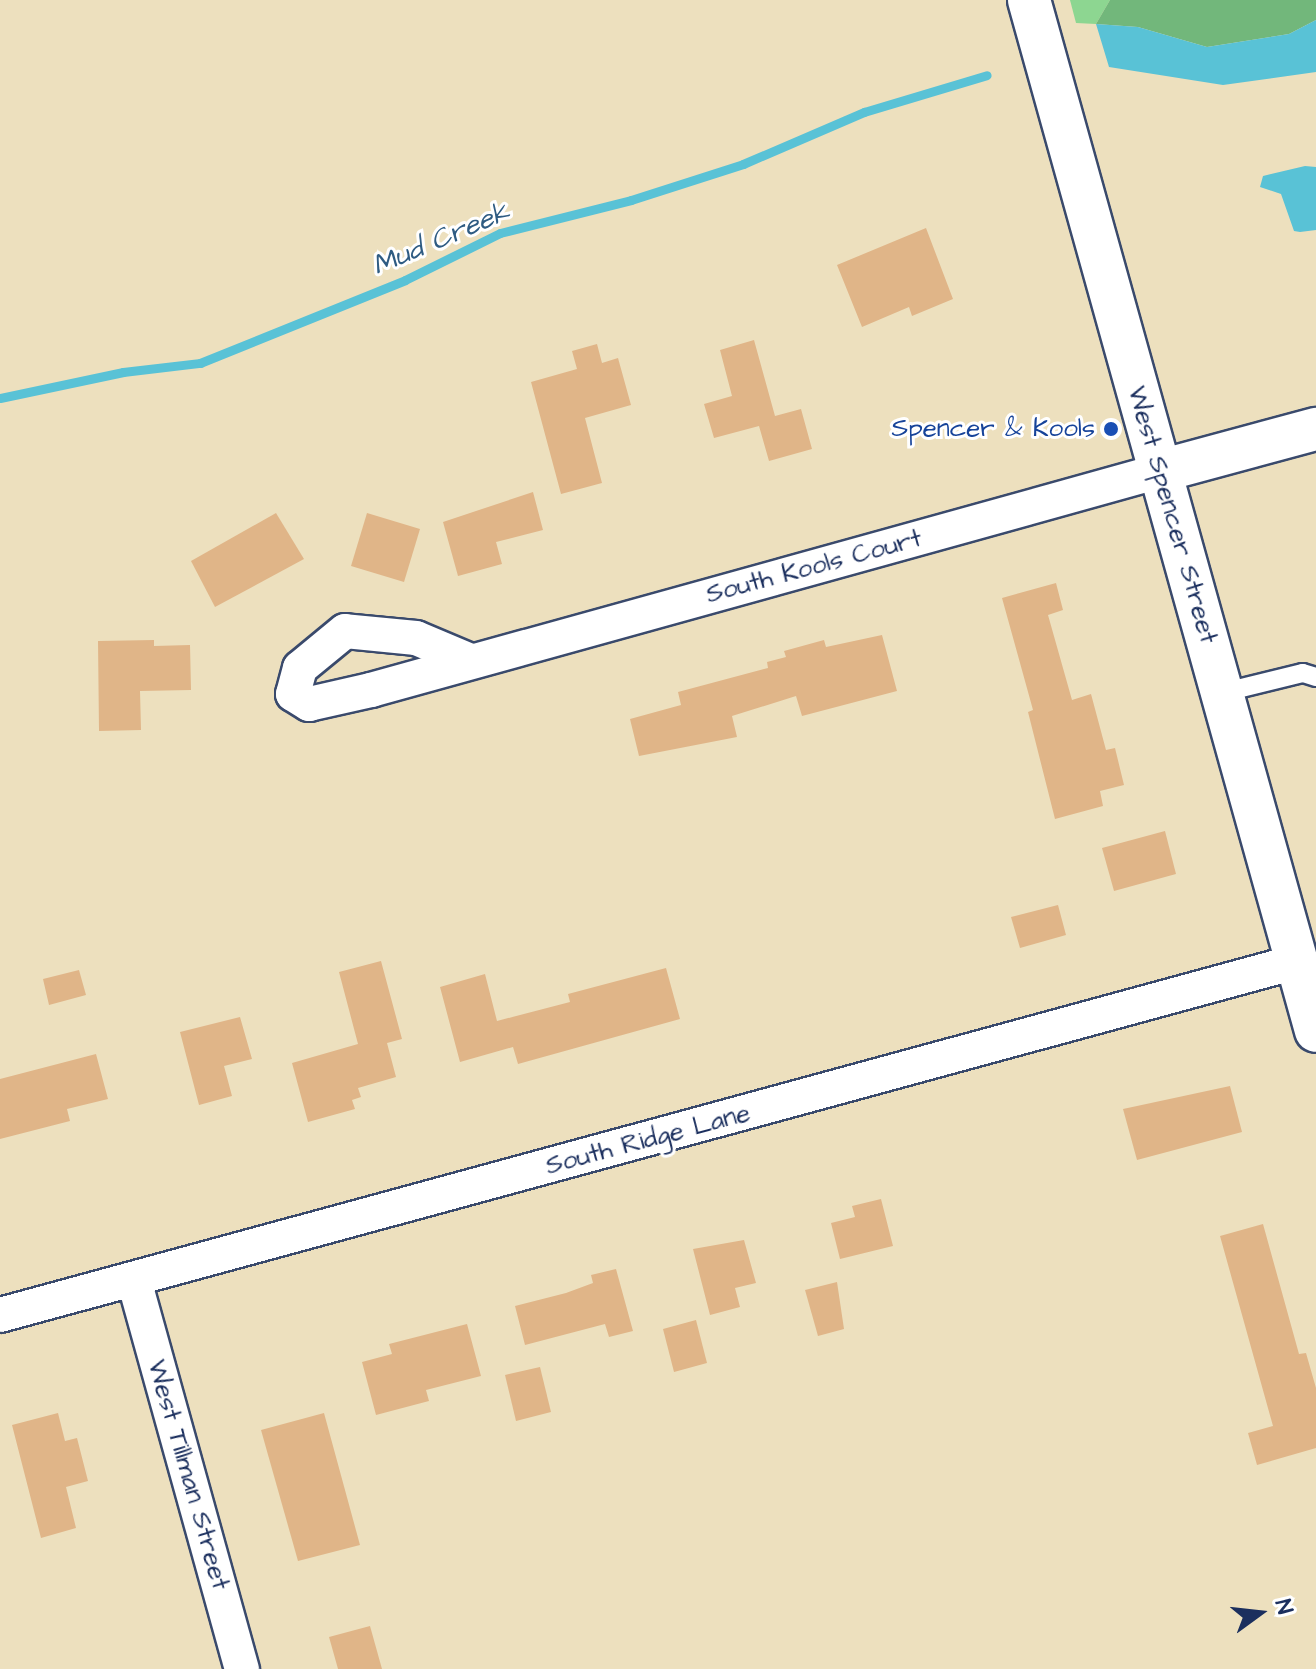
<!DOCTYPE html>
<html>
<head>
<meta charset="utf-8">
<style>
	body { margin:0 }
	#map { position:relative; width:1316px; height:1669px; overflow:hidden; background:#ede0be; font-family:"Architects Daughter",sans-serif }
	div>[style] { position:absolute }
	.green>* { inset:0; background:#8dd691 }
	.forest>* { inset:0; background:#72b77b }
	.water>* { inset:0; background:#59c2d6 }
	.stream>* { height:9px; margin:-4.5px; padding:0 4.5px; transform-origin:4.5px; border-radius:4.5px; background:#59c2d6 }
	.building>* { inset:0; background:#e0b588 }
	.roads { filter:drop-shadow(2px 0 #3a4a6c) drop-shadow(-2px 0 #3a4a6c) drop-shadow(0 2px #3a4a6c) drop-shadow(0 -2px #3a4a6c) }
	.service>* { height:18px; margin:-9px; padding:0 9px; transform-origin:9px; border-radius:9px; background:#fff }
	.minor>* { height:34px; margin:-17px; padding:0 17px; transform-origin:17px; border-radius:17px; background:#fff }
	.tertiary>* { height:42px; margin:-21px; padding:0 21px; transform-origin:21px; border-radius:21px; background:#fff }
	.dots>* { width:22px; height:22px; translate:-50% -50%; box-sizing:border-box; border:4px solid #fff; border-radius:50% }
	span { translate:-50% -50%; white-space:nowrap; text-align:center; line-height:1.15; -webkit-text-stroke:6px #fff; paint-order:stroke }
	.transit-label { font-size:26px; color:#164399 }
	.right { translate:-100% -50%; text-align:right }
	.street-label { font-size:26px; color:#1b2f5e }
	.water-label { font-size:28px; color:#2e5b82; font-style:italic }
	.north { position:absolute; left:1220px; top:1573px; width:80px; height:80px; -webkit-text-stroke:6px #fff; paint-order:stroke; rotate:75deg; font-size:22px; font-weight:700; line-height:32px; text-align:center; color:#1b2f5e }
	.north::after { content:''; display:block; margin:auto; width:28px; height:36px; background:#1b2f5e; clip-path:polygon(50% 0,100% 100%,50% 72%,0 100%) }
</style>
</head>
<body>
<div id="map">
	<div class="green">
		<i style="clip-path:polygon(1070px 0,1110px 0,1096px 24px,1076px 23px)"></i>
	</div>
	<div class="forest">
		<i style="clip-path:polygon(1110px 0,1316px 0,1316px 20px,1289px 34px,1207px 47px,1138px 27px,1096px 24px)"></i>
	</div>
	<div class="water">
		<i style="clip-path:polygon(1316px 20px,1316px 72px,1223px 85px,1109px 67px,1096px 24px,1138px 27px,1207px 47px,1289px 34px)"></i>
		<i style="clip-path:polygon(1305px 166px,1316px 167px,1316px 230px,1300px 232px,1294px 231px,1281px 194px,1260px 187px,1263px 176px)"></i>
	</div>
	<div class="stream">
		<i style="left:0;top:398px;width:126px;rotate:-11.9deg"></i>
		<i style="left:123px;top:372px;width:78px;rotate:-6.7deg"></i>
		<i style="left:200px;top:363px;width:221px;rotate:-22deg"></i>
		<i style="left:405px;top:280px;width:106px;rotate:-26.3deg"></i>
		<i style="left:500px;top:233px;width:135px;rotate:-14.1deg"></i>
		<i style="left:631px;top:200px;width:118px;rotate:-17.8deg"></i>
		<i style="left:743px;top:164px;width:132px;rotate:-23.3deg"></i>
		<i style="left:864px;top:112px;width:128px;rotate:-16.7deg"></i>
	</div>
	<div class="building">
		<i style="clip-path:polygon(926px 228px,953px 299px,912px 316px,909px 307px,862px 327px,837px 265px)"></i>
		<i style="clip-path:polygon(754px 340px,775px 416px,801px 409px,812px 449px,769px 461px,759px 426px,714px 438px,704px 404px,732px 396px,720px 350px)"></i>
		<i style="clip-path:polygon(597px 344px,602px 363px,618px 358px,631px 405px,585px 418px,602px 483px,561px 494px,531px 382px,577px 369px,572px 351px)"></i>
		<i style="clip-path:polygon(533px 492px,543px 530px,496px 542px,502px 564px,458px 576px,443px 522px)"></i>
		<i style="clip-path:polygon(276px 513px,304px 559px,215px 607px,191px 561px)"></i>
		<i style="clip-path:polygon(367px 513px,420px 529px,404px 582px,351px 566px)"></i>
		<i style="clip-path:polygon(1056px 583px,1063px 610px,1048px 615px,1072px 700px,1091px 694px,1106px 750px,1115px 748px,1124px 785px,1100px 791px,1103px 806px,1055px 819px,1028px 712px,1033px 710px,1002px 598px)"></i>
		<i style="clip-path:polygon(882px 635px,897px 691px,802px 716px,796px 696px,732px 716px,737px 737px,639px 756px,630px 719px,681px 705px,678px 692px,768px 668px,767px 662px,786px 657px,784px 651px,824px 640px,826px 647px)"></i>
		<i style="clip-path:polygon(154px 640px,154px 646px,190px 645px,191px 690px,140px 691px,141px 730px,99px 731px,98px 641px)"></i>
		<i style="clip-path:polygon(1165px 831px,1176px 874px,1114px 891px,1102px 848px)"></i>
		<i style="clip-path:polygon(1058px 905px,1066px 935px,1020px 948px,1011px 917px)"></i>
		<i style="clip-path:polygon(381px 961px,402px 1039px,387px 1043px,396px 1077px,358px 1088px,361px 1097px,352px 1100px,355px 1109px,308px 1122px,292px 1063px,358px 1044px,339px 972px)"></i>
		<i style="clip-path:polygon(666px 968px,680px 1019px,518px 1064px,513px 1047px,460px 1062px,440px 987px,485px 974px,497px 1021px,570px 1002px,568px 994px)"></i>
		<i style="clip-path:polygon(79px 970px,86px 995px,49px 1005px,43px 979px)"></i>
		<i style="clip-path:polygon(240px 1017px,252px 1059px,224px 1066px,232px 1096px,199px 1105px,180px 1032px)"></i>
		<i style="clip-path:polygon(96px 1054px,108px 1099px,67px 1109px,70px 1121px,0 1139px,0 1079px)"></i>
		<i style="clip-path:polygon(1230px 1086px,1242px 1132px,1137px 1160px,1123px 1109px)"></i>
		<i style="clip-path:polygon(881px 1199px,893px 1246px,840px 1259px,831px 1223px,855px 1217px,852px 1206px)"></i>
		<i style="clip-path:polygon(1263px 1224px,1299px 1354px,1306px 1353px,1316px 1388px,1316px 1448px,1257px 1465px,1248px 1433px,1273px 1426px,1220px 1236px)"></i>
		<i style="clip-path:polygon(744px 1240px,756px 1283px,735px 1288px,740px 1307px,710px 1315px,693px 1249px)"></i>
		<i style="clip-path:polygon(616px 1269px,633px 1331px,609px 1337px,605px 1324px,525px 1345px,515px 1306px,566px 1293px,593px 1283px,591px 1275px)"></i>
		<i style="clip-path:polygon(837px 1282px,844px 1329px,818px 1336px,805px 1290px)"></i>
		<i style="clip-path:polygon(696px 1320px,707px 1363px,674px 1372px,663px 1329px)"></i>
		<i style="clip-path:polygon(467px 1324px,481px 1376px,426px 1390px,429px 1401px,376px 1415px,362px 1362px,392px 1354px,389px 1344px)"></i>
		<i style="clip-path:polygon(540px 1367px,551px 1412px,516px 1421px,505px 1375px)"></i>
		<i style="clip-path:polygon(58px 1413px,65px 1441px,77px 1438px,88px 1481px,66px 1487px,76px 1528px,41px 1538px,12px 1425px)"></i>
		<i style="clip-path:polygon(324px 1413px,360px 1545px,298px 1561px,261px 1430px)"></i>
		<i style="clip-path:polygon(370px 1626px,382px 1669px,338px 1669px,329px 1637px)"></i>
	</div>
	<div class="roads">
		<div class="service">
			<i style="left:1221px;top:693px;width:84px;rotate:-13.7deg"></i>
			<i style="left:1303px;top:673px;width:14px;rotate:17deg"></i>
		</div>
		<div class="minor">
			<i style="left:468px;top:660px;width:56px;rotate:-157.1deg"></i>
			<i style="left:416px;top:638px;width:71px;rotate:-174.4deg"></i>
			<i style="left:345px;top:631px;width:58px;rotate:140.6deg"></i>
			<i style="left:300px;top:668px;width:27px;rotate:105deg"></i>
			<i style="left:293px;top:694px;width:19px;rotate:32deg"></i>
			<i style="left:309px;top:704px;width:64px;rotate:-12.7deg"></i>
			<i style="left:371px;top:690px;width:819px;rotate:-15.51deg"></i>
			<i style="left:134px;top:1280px;width:404px;rotate:74.5deg"></i>
			<i style="left:0;top:1315px;width:1343px;rotate:-15.24deg"></i>
		</div>
		<div class="tertiary">
			<i style="left:1029px;top:0;width:1070px;rotate:74.44deg"></i>
			<i style="left:1160px;top:471px;width:162px;rotate:-15.1deg"></i>
		</div>
	</div>
	<div class="dots">
		<i style="left:1111px;top:429px;background:#1a4fb4"></i>
	</div>
	<div class="transit-label">
		<span class="right" style="left:1095px;top:429px">Spencer &amp; Kools</span>
	</div>
	<div class="street-label">
		<span style="left:1172px;top:515px;rotate:74deg">West Spencer Street</span>
		<span style="left:814px;top:567px;rotate:-15deg">South Kools Court</span>
		<span style="left:648px;top:1140px;rotate:-15deg">South Ridge Lane</span>
		<span style="left:188px;top:1475px;rotate:74deg">West Tillman Street</span>
	</div>
	<div class="water-label">
		<span style="left:441px;top:239px;rotate:-23deg">Mud Creek</span>
	</div>
	<div class="north">N</div>
</div>
</body>
</html>
